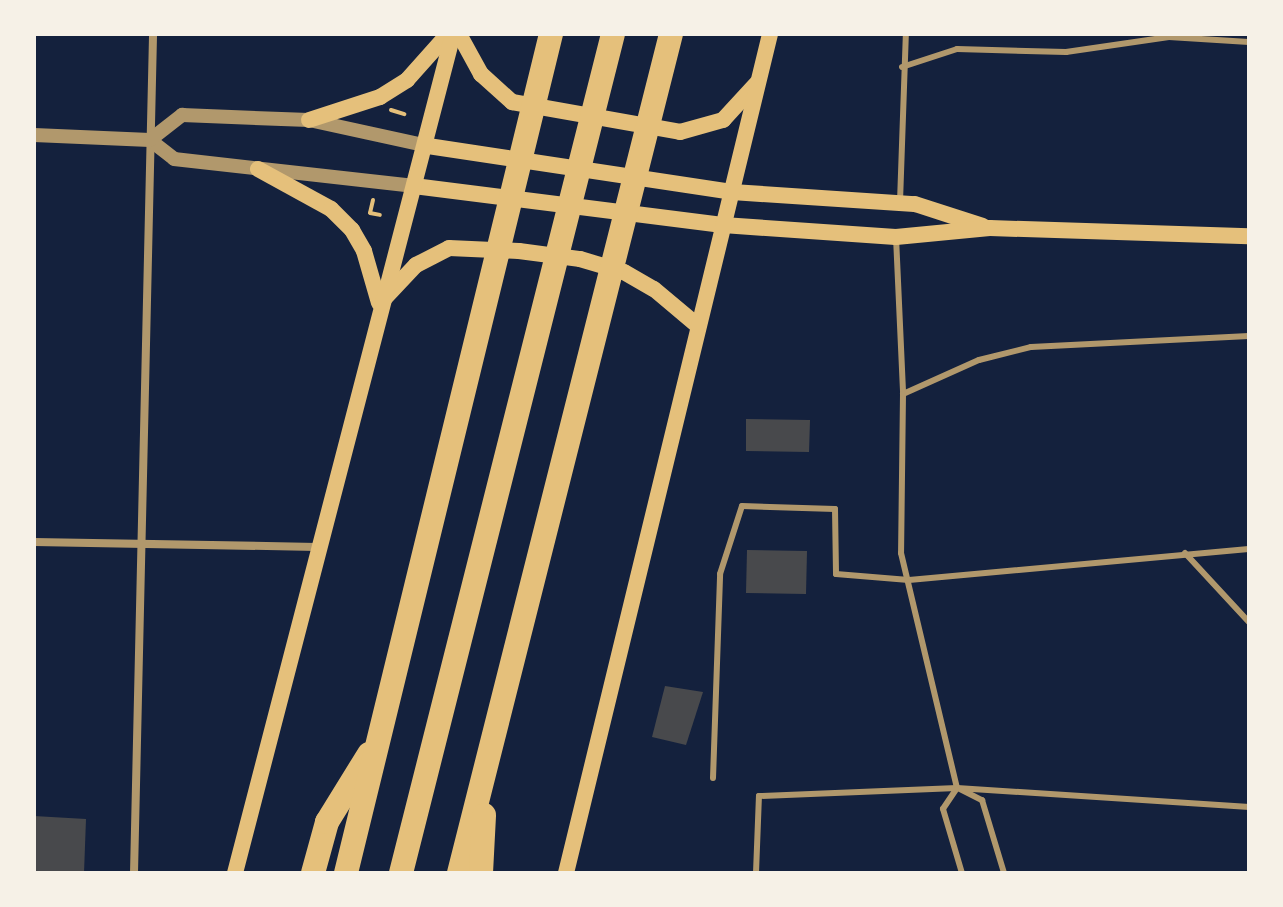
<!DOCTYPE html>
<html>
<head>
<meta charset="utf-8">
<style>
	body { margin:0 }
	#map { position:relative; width:1283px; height:907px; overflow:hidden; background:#14213d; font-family:"IBM Plex Sans",sans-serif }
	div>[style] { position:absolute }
	.building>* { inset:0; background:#48494c }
	.path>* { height:4px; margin:-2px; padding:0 2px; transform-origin:2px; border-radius:2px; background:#e5c07b }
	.service>* { height:6px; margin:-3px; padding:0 3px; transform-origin:3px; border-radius:3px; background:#b1986c }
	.minor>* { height:8px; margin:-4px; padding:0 4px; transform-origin:4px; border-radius:4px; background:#b1986c }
	.tertiary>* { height:14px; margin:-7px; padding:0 7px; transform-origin:7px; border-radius:7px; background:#b1986c }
	.secondary>* { height:16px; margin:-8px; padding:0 8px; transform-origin:8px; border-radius:8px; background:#e5c07b }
	.motorway>* { height:24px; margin:-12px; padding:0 12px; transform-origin:12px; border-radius:12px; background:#e5c07b }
	span { translate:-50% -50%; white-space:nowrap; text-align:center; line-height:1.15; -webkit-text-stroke:6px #f6f1e7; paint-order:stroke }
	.frame { position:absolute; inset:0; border:36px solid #f6f1e7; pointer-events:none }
</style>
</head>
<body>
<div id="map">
	<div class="building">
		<i style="clip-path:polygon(746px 419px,810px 420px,809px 452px,746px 451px)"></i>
		<i style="clip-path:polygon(747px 550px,807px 551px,806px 594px,746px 593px)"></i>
		<i style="clip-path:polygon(665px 686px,703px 692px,686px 745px,652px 737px)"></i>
		<i style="clip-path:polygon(34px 816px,86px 819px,84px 873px,34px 873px)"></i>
	</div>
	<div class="path">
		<i style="left:391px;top:110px;width:14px;rotate:17deg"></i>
		<i style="left:373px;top:200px;width:13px;rotate:103deg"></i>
		<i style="left:370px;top:213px;width:10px;rotate:11deg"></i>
	</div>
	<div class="service">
		<i style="left:902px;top:67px;width:58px;rotate:-18.1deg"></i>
		<i style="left:957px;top:49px;width:109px;rotate:1.6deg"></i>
		<i style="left:1066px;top:52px;width:104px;rotate:-8.3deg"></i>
		<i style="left:1169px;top:37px;width:80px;rotate:3.6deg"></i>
		<i style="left:900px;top:202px;width:168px;rotate:-88deg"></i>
		<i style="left:896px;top:237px;width:157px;rotate:87.4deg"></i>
		<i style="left:903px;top:394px;width:159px;rotate:90.7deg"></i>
		<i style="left:901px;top:553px;width:242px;rotate:76.6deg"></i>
		<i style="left:957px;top:788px;width:25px;rotate:124deg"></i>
		<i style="left:943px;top:809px;width:67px;rotate:73.5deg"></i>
		<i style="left:903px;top:394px;width:83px;rotate:-24.1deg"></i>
		<i style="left:979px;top:360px;width:54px;rotate:-14deg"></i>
		<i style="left:1031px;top:347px;width:218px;rotate:-2.9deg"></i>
		<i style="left:1185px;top:553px;width:94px;rotate:47.2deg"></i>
		<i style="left:713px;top:778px;width:204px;rotate:-88deg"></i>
		<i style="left:720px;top:574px;width:71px;rotate:-72.1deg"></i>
		<i style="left:742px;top:506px;width:93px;rotate:1.8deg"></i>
		<i style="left:835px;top:509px;width:65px;rotate:89.1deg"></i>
		<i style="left:836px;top:574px;width:73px;rotate:4.7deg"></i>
		<i style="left:909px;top:580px;width:341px;rotate:-5.2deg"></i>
		<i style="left:960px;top:789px;width:25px;rotate:27deg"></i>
		<i style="left:982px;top:800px;width:76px;rotate:73.2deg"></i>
		<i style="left:756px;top:873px;width:77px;rotate:-87.8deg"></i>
		<i style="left:759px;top:796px;width:198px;rotate:-2.3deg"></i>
		<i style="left:957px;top:788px;width:293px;rotate:3.7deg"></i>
	</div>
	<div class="minor">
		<i style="left:34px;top:542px;width:283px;rotate:1deg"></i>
		<i style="left:134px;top:873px;width:839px;rotate:-88.7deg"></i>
	</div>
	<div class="tertiary">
		<i style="left:34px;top:135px;width:116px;rotate:2.5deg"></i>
		<i style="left:150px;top:140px;width:31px;rotate:38deg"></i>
		<i style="left:174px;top:159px;width:242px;rotate:6.4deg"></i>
		<i style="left:150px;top:140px;width:41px;rotate:-38deg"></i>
		<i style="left:182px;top:115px;width:127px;rotate:2.3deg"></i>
		<i style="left:309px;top:120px;width:122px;rotate:12.3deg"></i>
	</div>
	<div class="secondary">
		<i style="left:459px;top:34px;width:46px;rotate:61.2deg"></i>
		<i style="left:481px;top:74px;width:42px;rotate:42.1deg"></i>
		<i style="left:512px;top:102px;width:171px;rotate:10.1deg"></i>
		<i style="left:680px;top:132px;width:45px;rotate:-15.6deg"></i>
		<i style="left:723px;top:120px;width:50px;rotate:-47.4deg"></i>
		<i style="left:309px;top:120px;width:75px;rotate:-17.9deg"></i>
		<i style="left:380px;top:97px;width:32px;rotate:-32deg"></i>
		<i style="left:407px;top:80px;width:62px;rotate:-48.3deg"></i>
		<i style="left:428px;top:146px;width:307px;rotate:8.6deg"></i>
		<i style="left:732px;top:192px;width:183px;rotate:3.8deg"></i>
		<i style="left:915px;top:204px;width:71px;rotate:17.9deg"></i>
		<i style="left:258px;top:169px;width:83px;rotate:28.7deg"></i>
		<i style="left:331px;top:209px;width:30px;rotate:45deg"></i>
		<i style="left:352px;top:230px;width:24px;rotate:60deg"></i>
		<i style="left:364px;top:251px;width:54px;rotate:73.9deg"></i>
		<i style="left:414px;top:186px;width:311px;rotate:7.2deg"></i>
		<i style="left:723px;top:225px;width:173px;rotate:4deg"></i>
		<i style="left:896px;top:237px;width:94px;rotate:-5.5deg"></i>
		<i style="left:990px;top:228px;width:259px;rotate:1.8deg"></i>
		<i style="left:383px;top:300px;width:48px;rotate:-46.7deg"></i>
		<i style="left:416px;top:265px;width:37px;rotate:-27deg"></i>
		<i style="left:449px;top:248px;width:70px;rotate:2.5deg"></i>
		<i style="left:519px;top:251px;width:62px;rotate:7.5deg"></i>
		<i style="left:580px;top:259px;width:46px;rotate:16.5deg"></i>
		<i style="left:624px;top:272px;width:34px;rotate:30deg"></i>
		<i style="left:654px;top:289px;width:57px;rotate:40.1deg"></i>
		<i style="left:235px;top:873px;width:867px;rotate:-75.43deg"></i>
		<i style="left:566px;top:873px;width:863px;rotate:-76.33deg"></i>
	</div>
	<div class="motorway">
		<i style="left:313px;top:873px;width:53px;rotate:-74.6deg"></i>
		<i style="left:327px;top:822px;width:80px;rotate:-58.3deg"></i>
		<i style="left:346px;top:873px;width:864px;rotate:-76.27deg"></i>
		<i style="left:401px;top:873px;width:865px;rotate:-75.82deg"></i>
		<i style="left:459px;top:873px;width:865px;rotate:-75.82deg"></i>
		<i style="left:481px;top:873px;width:58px;rotate:-87deg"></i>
	</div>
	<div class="frame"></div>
</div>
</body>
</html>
